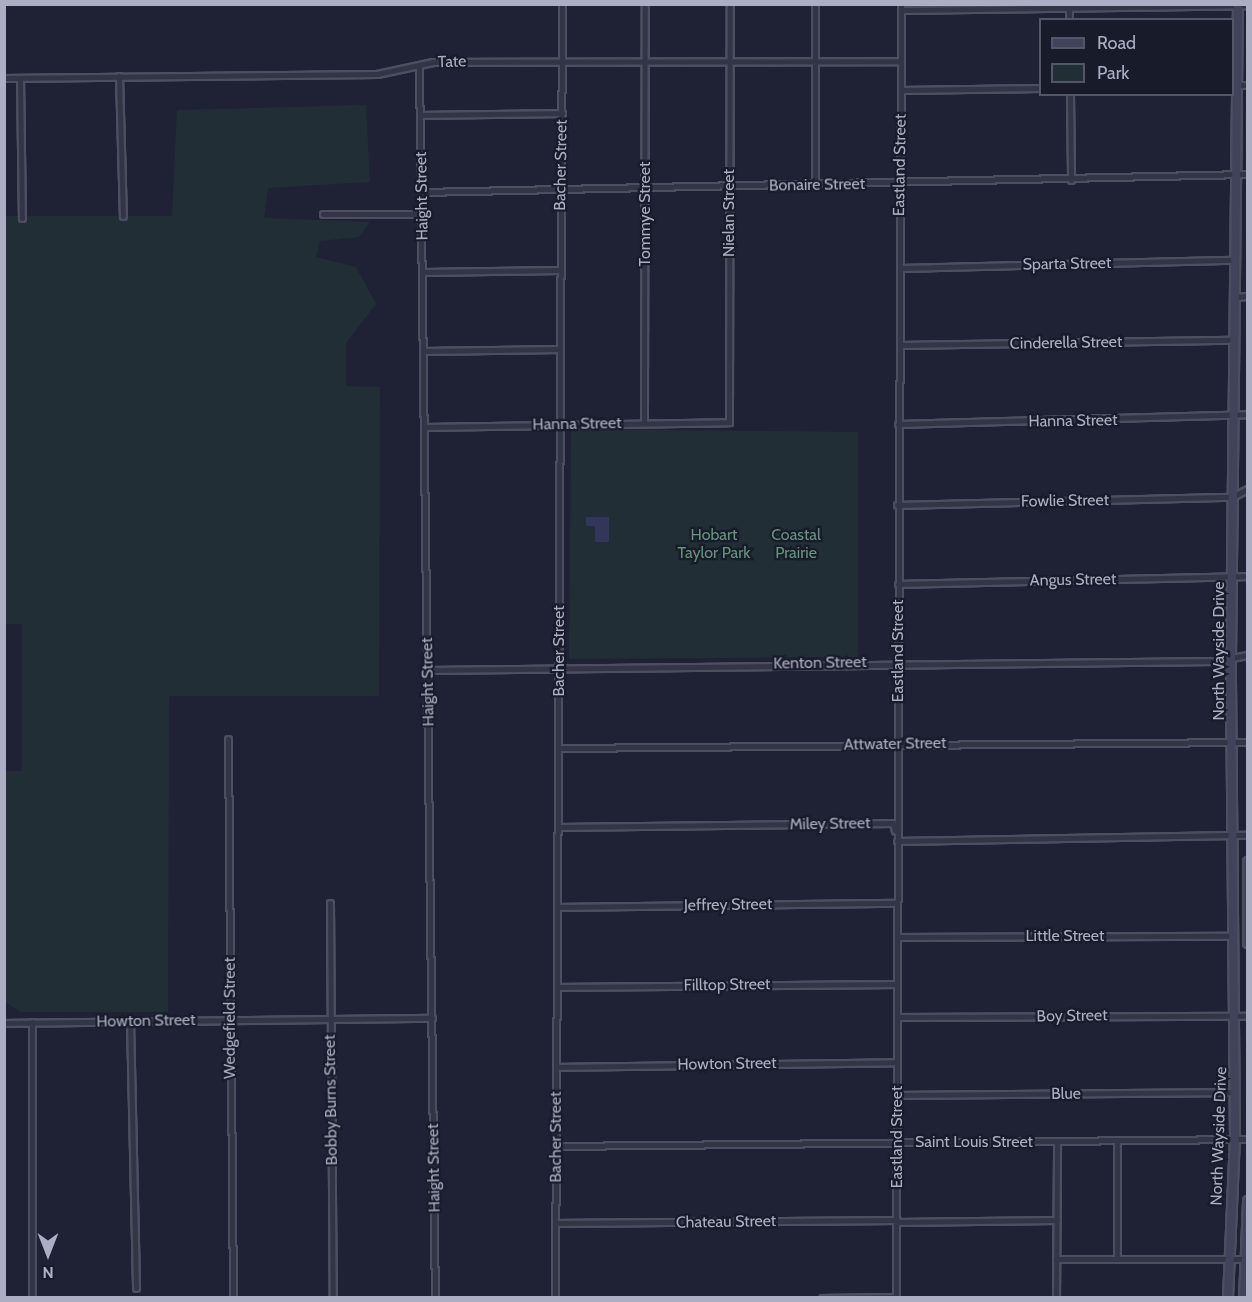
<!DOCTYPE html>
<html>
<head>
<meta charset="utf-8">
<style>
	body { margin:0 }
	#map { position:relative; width:1252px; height:1302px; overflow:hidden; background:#1f2235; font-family:Cabin,sans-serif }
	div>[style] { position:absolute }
	.green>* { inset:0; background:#212e36 }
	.water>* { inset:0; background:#31365a }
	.roads { filter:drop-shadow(2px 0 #4d4f61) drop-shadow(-2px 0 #4d4f61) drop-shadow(0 2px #4d4f61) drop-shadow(0 -2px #4d4f61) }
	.street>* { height:5px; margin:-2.5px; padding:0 2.5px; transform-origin:2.5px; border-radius:2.5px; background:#323546 }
	.secondary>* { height:8px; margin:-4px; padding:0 4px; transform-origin:4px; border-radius:4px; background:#404359 }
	span { translate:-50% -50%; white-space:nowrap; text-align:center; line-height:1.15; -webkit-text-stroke:4.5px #181b2a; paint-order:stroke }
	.street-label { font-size:16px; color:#acafc3 }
	.park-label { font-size:16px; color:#65937c }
	.frame { position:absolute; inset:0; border:6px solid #acafc3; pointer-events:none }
	.legend { position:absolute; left:1039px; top:18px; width:195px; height:78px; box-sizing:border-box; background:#181b2a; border:2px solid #535667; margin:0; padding:8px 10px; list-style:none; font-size:18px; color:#acafc3 }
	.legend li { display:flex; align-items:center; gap:12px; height:30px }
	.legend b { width:30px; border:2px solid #535667 }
	.north { position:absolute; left:18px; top:1224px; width:60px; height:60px; -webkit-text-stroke:4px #181b2a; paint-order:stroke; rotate:180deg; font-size:16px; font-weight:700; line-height:24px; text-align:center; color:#acafc3 }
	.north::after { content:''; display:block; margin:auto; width:21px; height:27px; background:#acafc3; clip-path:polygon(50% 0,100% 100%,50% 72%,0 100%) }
</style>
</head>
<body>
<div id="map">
	<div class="green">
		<i style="clip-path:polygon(366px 105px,370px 182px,268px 188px,264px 218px,370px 222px,359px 237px,320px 241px,316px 257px,356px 267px,376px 304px,346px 343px,346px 386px,380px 387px,379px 696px,169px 696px,168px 1012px,21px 1012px,5px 1002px,4px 771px,22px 771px,22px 624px,4px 624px,5px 216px,172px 216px,177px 110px)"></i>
		<i style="clip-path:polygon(571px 429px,858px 432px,858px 657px,569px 659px)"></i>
	</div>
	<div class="water">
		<i style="clip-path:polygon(586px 517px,609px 517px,609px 542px,595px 542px,595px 526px,586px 526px)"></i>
	</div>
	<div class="roads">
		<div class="street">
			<i style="left:815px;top:4px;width:181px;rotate:90deg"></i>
			<i style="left:1069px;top:6px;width:14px;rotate:90deg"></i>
			<i style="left:901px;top:10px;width:347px;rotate:-0.8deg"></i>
			<i style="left:419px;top:66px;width:1232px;rotate:89.26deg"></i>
			<i style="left:119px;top:76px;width:140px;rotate:88.4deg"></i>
			<i style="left:4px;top:78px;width:373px;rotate:-0.6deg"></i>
			<i style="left:377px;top:74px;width:57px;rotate:-12.1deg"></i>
			<i style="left:433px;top:62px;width:467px;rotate:-0.1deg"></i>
			<i style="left:20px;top:78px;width:140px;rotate:89.2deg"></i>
			<i style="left:1232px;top:85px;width:16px"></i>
			<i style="left:901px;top:90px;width:139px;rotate:-0.8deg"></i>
			<i style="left:1070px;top:94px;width:86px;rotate:89.3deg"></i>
			<i style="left:421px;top:115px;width:141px;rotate:-0.8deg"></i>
			<i style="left:422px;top:192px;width:826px;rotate:-1.25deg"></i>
			<i style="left:323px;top:214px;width:99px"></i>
			<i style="left:900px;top:268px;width:334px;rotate:-1.4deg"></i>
			<i style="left:423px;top:272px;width:137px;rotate:-0.8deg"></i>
			<i style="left:1234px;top:297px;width:14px;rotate:-4deg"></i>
			<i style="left:900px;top:345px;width:333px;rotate:-0.9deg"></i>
			<i style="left:424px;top:351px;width:136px;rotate:-0.8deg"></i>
			<i style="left:644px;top:423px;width:419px;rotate:-89.9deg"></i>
			<i style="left:898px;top:424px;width:350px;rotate:-1.6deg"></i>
			<i style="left:425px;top:427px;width:304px;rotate:-0.9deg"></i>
			<i style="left:729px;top:422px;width:418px;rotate:-89.9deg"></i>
			<i style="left:897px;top:505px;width:335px;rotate:-1.4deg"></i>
			<i style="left:1232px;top:497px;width:18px;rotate:-27deg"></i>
			<i style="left:898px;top:584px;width:350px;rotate:-1.3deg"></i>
			<i style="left:428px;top:670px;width:788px;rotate:-0.65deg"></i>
			<i style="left:1216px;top:661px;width:33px;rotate:-11deg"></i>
			<i style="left:228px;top:739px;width:559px;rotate:89.49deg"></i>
			<i style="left:559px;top:748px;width:689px;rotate:-0.5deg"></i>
			<i style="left:558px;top:827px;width:335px;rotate:-0.7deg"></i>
			<i style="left:893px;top:823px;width:8px;rotate:76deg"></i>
			<i style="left:897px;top:841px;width:351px;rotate:-1deg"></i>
			<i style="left:330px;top:903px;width:395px;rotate:89.6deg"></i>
			<i style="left:558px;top:907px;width:339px;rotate:-0.7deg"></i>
			<i style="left:898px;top:937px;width:335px;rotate:-0.2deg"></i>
			<i style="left:557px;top:987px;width:340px;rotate:-0.5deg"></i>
			<i style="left:897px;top:1017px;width:351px;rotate:-0.2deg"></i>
			<i style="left:130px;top:1021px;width:267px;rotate:88.7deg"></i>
			<i style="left:32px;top:1022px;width:276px;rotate:90deg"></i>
			<i style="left:4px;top:1023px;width:428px;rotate:-0.7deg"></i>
			<i style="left:556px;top:1067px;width:341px;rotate:-0.8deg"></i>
			<i style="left:897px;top:1095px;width:338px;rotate:-0.5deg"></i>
			<i style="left:556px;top:1146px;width:692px;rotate:-0.58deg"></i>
			<i style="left:897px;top:1222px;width:160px;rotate:-0.7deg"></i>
			<i style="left:555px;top:1223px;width:342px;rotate:-0.5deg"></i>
			<i style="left:1117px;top:1258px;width:117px;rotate:-90deg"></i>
			<i style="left:1056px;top:1259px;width:192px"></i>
			<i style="left:555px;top:1298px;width:1294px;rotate:-89.69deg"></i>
			<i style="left:822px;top:1298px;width:74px;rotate:-0.8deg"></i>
			<i style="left:896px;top:1298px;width:1294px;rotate:-89.78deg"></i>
			<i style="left:1056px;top:1298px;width:156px;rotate:-89.6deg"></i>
		</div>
		<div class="secondary">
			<i style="left:1248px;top:862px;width:81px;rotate:90deg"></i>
			<i style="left:1228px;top:1298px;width:160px;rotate:-87.5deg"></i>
			<i style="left:1235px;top:1138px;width:480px;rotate:-90.5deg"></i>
			<i style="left:1231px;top:658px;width:654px;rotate:-89.39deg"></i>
			<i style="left:1244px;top:1298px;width:97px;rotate:-87.6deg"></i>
		</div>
	</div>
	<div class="street-label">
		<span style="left:452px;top:62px;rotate:-2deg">Tate</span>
		<span style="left:561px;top:165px;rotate:-89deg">Bacher Street</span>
		<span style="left:900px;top:165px;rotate:-89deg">Eastland Street</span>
		<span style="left:817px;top:185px;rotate:-1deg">Bonaire Street</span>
		<span style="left:422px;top:196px;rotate:-91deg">Haight Street</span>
		<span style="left:729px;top:213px;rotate:-90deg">Nielan Street</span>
		<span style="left:645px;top:214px;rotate:-90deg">Tommye Street</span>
		<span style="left:1067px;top:264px;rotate:-1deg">Sparta Street</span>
		<span style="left:1066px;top:343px;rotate:-1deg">Cinderella Street</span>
		<span style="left:1073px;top:421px;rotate:-1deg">Hanna Street</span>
		<span style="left:577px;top:424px;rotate:-1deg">Hanna Street</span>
		<span style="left:1065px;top:501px;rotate:-1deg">Fowlie Street</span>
		<span style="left:1073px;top:580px;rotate:-1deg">Angus Street</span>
		<span style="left:559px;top:651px;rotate:-90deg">Bacher Street</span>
		<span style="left:898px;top:651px;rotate:-90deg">Eastland Street</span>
		<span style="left:1219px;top:651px;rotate:-90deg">North Wayside Drive</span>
		<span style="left:820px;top:663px;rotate:-1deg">Kenton Street</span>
		<span style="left:428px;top:682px;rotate:-91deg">Haight Street</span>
		<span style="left:895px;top:744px;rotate:-1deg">Attwater Street</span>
		<span style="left:830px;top:824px;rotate:-1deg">Miley Street</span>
		<span style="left:728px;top:905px;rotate:-1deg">Jeffrey Street</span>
		<span style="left:1065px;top:936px">Little Street</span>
		<span style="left:727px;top:985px;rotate:-1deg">Filltop Street</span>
		<span style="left:1072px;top:1016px;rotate:-1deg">Boy Street</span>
		<span style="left:230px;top:1018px;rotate:-90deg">Wedgefield Street</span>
		<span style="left:146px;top:1021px;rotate:-1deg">Howton Street</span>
		<span style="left:727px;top:1064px;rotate:-1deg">Howton Street</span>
		<span style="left:1066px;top:1094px;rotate:-1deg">Blue</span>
		<span style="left:331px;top:1100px;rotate:-91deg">Bobby Burns Street</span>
		<span style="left:1219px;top:1136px;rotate:-88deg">North Wayside Drive</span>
		<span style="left:556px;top:1137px;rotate:-90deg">Bacher Street</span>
		<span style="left:897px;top:1137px;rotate:-90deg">Eastland Street</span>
		<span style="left:974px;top:1142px">Saint Louis Street</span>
		<span style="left:434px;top:1168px;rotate:-91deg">Haight Street</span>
		<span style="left:726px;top:1222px;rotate:-1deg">Chateau Street</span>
	</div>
	<div class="park-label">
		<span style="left:714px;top:544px">Hobart<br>Taylor Park</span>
		<span style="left:796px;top:544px">Coastal<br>Prairie</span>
	</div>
	<div class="frame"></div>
	<ul class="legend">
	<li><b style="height:8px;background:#404359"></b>Road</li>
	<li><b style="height:16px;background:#212e36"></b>Park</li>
	</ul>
	<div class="north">N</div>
</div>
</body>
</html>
